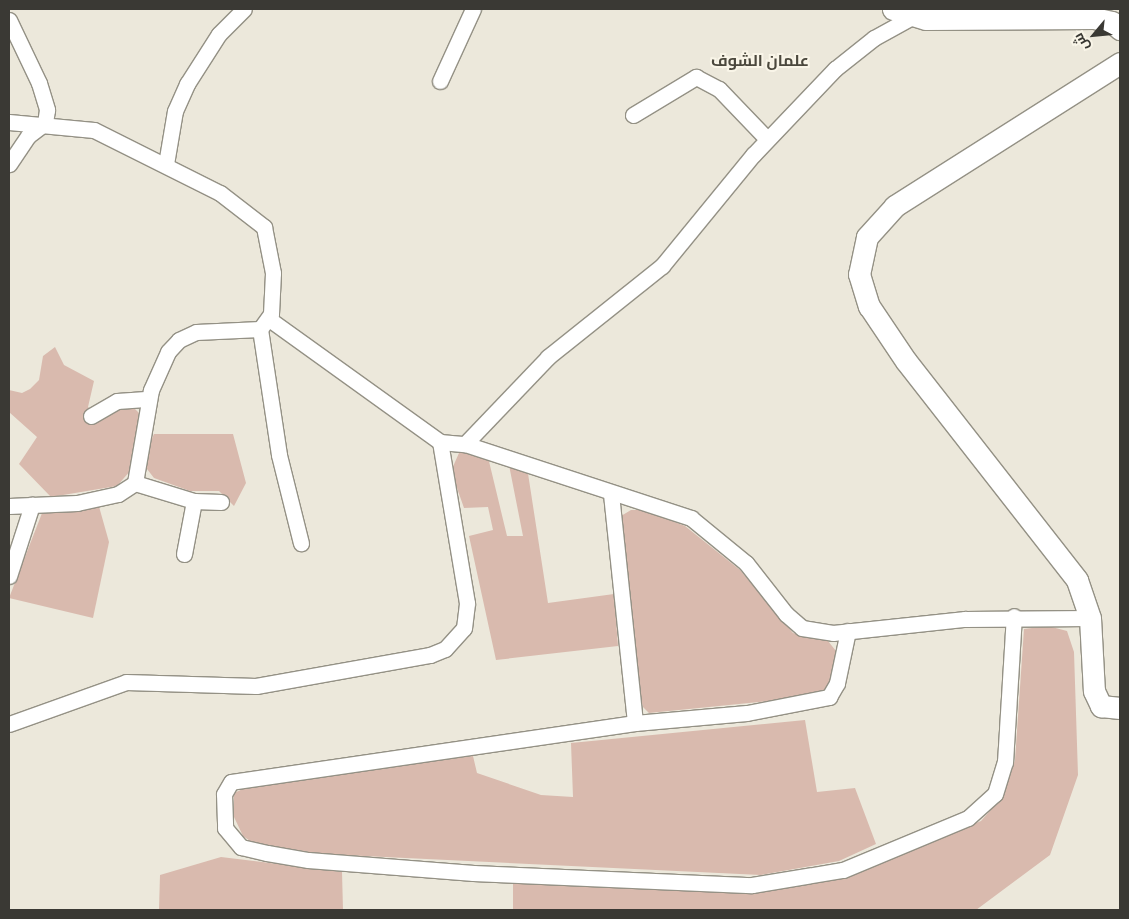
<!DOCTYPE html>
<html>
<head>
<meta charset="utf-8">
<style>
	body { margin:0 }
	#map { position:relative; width:1129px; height:919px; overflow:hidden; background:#ece8db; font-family:"IBM Plex Serif",Cairo,serif }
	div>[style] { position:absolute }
	.green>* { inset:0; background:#d9baae }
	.roads { filter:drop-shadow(1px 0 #949185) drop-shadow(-1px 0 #949185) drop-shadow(0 1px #949185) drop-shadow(0 -1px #949185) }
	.street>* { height:15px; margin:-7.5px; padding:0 7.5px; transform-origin:7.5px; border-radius:7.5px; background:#fff }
	.secondary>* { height:21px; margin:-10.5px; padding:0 10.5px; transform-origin:10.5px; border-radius:10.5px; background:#fff }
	span { translate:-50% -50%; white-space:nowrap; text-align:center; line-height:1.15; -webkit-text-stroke:4px #f9f5e8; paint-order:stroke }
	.quarter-label { font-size:16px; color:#4b483d; font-weight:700 }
	.frame { position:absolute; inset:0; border:10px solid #3a3934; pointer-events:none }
	.north { position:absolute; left:1069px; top:10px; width:50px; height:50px; -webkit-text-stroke:4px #f9f5e8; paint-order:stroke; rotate:242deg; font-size:14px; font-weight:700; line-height:20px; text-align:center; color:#3a3934 }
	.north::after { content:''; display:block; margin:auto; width:18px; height:22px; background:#3a3934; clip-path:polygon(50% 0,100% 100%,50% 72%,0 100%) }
</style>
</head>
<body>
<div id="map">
	<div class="green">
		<i style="clip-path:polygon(55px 347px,64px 365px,94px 381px,88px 407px,98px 415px,112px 407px,131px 405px,139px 413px,131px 470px,117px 486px,51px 497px,19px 464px,37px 437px,9px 412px,9px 390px,22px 393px,30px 389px,39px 380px,43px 356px)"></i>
		<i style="clip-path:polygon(154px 434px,233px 434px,246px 483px,234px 506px,219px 491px,190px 491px,154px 478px,147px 469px,146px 451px)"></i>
		<i style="clip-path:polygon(471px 448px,487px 453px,507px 536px,523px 536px,508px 460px,527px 467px,548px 603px,614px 594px,618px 646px,496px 660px,469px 536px,493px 530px,488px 507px,464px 508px,451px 471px,459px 453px)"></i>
		<i style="clip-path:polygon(98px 503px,109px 542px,93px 618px,9px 598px,44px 508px)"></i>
		<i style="clip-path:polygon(631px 510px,644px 510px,685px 526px,740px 570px,793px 633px,828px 641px,836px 651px,836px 665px,832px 681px,820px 696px,649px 713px,643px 707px,633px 668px,621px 516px)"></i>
		<i style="clip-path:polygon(1048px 626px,1067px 631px,1074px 652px,1078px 775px,1050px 855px,976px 910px,513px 910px,513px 882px,748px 892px,846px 877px,981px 821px,1003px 796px,1015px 760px,1024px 629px)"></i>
		<i style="clip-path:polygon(805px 720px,817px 792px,855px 788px,876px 844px,839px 861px,761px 875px,322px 854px,253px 843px,243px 836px,234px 817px,234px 793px,258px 782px,473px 756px,477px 773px,541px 795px,573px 797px,571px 743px)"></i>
		<i style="clip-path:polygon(221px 857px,342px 872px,343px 910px,159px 910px,160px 875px)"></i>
	</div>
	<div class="roads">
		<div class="street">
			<i style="left:9px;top:20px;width:70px;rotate:64.5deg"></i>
			<i style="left:39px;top:83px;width:28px;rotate:73deg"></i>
			<i style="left:47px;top:110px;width:13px;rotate:99deg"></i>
			<i style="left:45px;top:123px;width:21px;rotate:143deg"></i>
			<i style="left:28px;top:136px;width:34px;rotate:124deg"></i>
			<i style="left:440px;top:81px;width:79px;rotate:-65.4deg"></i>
			<i style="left:633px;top:115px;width:74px;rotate:-31.1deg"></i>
			<i style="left:696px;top:77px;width:26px;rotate:28deg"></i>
			<i style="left:719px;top:89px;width:69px;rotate:46.2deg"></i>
			<i style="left:9px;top:122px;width:85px;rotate:5.4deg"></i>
			<i style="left:94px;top:130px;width:141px;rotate:26.6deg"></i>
			<i style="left:220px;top:193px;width:56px;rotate:37.7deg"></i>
			<i style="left:264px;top:227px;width:47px;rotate:78.9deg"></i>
			<i style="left:273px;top:273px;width:41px;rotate:92.8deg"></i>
			<i style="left:271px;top:314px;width:19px;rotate:126deg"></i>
			<i style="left:260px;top:329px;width:64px;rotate:177.3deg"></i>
			<i style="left:196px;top:332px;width:19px;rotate:155deg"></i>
			<i style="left:179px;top:340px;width:16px;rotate:133deg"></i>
			<i style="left:168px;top:352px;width:42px;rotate:114.1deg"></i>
			<i style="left:151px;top:390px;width:94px;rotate:99.8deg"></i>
			<i style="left:135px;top:483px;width:20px;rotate:147deg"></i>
			<i style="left:118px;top:494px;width:42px;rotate:167.6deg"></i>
			<i style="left:77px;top:503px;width:68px;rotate:177.5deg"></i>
			<i style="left:166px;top:164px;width:54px;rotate:-80.4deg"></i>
			<i style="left:175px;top:111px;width:30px;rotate:-66deg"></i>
			<i style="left:187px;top:84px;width:59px;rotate:-57.4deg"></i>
			<i style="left:219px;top:34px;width:35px;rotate:-45deg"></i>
			<i style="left:269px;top:319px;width:211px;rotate:35.7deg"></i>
			<i style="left:440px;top:442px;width:25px;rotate:5deg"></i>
			<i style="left:465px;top:444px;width:238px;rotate:18.1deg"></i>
			<i style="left:691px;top:518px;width:71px;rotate:39.3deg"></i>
			<i style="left:746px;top:563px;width:65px;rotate:51.9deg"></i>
			<i style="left:786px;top:614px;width:21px;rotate:41deg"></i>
			<i style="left:802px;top:628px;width:31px;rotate:9deg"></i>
			<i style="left:833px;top:633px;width:133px;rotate:-6.1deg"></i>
			<i style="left:965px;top:619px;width:125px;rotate:-0.5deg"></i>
			<i style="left:260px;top:329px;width:127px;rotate:81.4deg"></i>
			<i style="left:279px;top:455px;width:91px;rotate:76deg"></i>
			<i style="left:91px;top:416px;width:30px;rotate:-30deg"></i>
			<i style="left:117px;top:401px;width:32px;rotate:-4deg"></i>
			<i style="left:465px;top:444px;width:120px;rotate:-46.3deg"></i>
			<i style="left:548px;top:357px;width:146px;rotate:-38.6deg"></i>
			<i style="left:662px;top:266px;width:144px;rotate:-50.7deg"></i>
			<i style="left:753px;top:155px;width:119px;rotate:-46.4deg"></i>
			<i style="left:835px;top:69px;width:50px;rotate:-38.5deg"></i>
			<i style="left:874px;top:38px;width:43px;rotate:-28.9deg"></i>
			<i style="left:135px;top:483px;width:62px;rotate:17deg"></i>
			<i style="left:194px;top:501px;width:27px;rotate:2deg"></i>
			<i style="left:611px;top:494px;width:230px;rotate:84deg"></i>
			<i style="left:635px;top:723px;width:112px;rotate:-5.1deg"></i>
			<i style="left:747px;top:713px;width:84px;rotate:-11deg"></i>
			<i style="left:829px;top:697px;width:16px;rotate:-60deg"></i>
			<i style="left:837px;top:683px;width:53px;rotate:-78.1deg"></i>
			<i style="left:184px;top:554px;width:54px;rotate:-79.3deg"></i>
			<i style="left:9px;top:576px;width:75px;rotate:-72.1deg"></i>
			<i style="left:635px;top:723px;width:408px;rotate:171.7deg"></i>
			<i style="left:231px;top:782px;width:14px;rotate:120deg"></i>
			<i style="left:224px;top:794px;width:34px;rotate:88deg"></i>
			<i style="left:225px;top:828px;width:25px;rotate:50deg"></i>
			<i style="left:241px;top:847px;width:27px;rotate:13deg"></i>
			<i style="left:267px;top:853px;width:42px;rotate:9.7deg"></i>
			<i style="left:308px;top:860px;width:166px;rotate:4.5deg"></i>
			<i style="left:473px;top:873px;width:279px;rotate:2.5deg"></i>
			<i style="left:752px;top:885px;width:92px;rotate:-9.4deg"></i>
			<i style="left:843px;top:870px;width:135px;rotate:-22.6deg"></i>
			<i style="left:968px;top:818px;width:36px;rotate:-42deg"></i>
			<i style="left:995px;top:794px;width:34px;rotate:-73deg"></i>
			<i style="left:1005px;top:762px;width:146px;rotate:-86.5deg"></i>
			<i style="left:9px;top:724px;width:124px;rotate:-19.7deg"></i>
			<i style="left:126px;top:682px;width:130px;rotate:1.8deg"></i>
			<i style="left:256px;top:686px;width:177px;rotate:-10.1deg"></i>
			<i style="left:430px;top:655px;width:16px;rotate:-22deg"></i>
			<i style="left:445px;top:649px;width:28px;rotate:-48deg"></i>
			<i style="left:464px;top:628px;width:25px;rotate:-83deg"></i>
			<i style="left:467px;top:603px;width:163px;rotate:-99.5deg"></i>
		</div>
		<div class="secondary">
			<i style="left:893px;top:9px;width:34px;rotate:17deg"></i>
			<i style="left:926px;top:19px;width:168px;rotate:-0.3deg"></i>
			<i style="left:1094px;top:18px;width:18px;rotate:13deg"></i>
			<i style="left:1112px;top:22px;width:11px;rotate:41deg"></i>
			<i style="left:1120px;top:63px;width:267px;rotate:147.6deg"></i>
			<i style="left:895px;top:206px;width:42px;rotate:132.1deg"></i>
			<i style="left:867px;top:237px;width:38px;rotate:102deg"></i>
			<i style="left:859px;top:274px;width:34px;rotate:73deg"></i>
			<i style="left:869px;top:306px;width:66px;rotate:56.1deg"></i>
			<i style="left:906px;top:361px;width:278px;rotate:52deg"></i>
			<i style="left:1077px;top:580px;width:40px;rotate:71.1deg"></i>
			<i style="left:1090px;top:618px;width:73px;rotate:86.9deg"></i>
			<i style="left:1094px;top:691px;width:17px;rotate:65deg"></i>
			<i style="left:1101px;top:706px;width:19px;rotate:6deg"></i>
		</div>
	</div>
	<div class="quarter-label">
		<span style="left:760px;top:60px">علمان الشوف</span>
	</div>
	<div class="frame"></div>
	<div class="north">ش</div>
</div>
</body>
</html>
